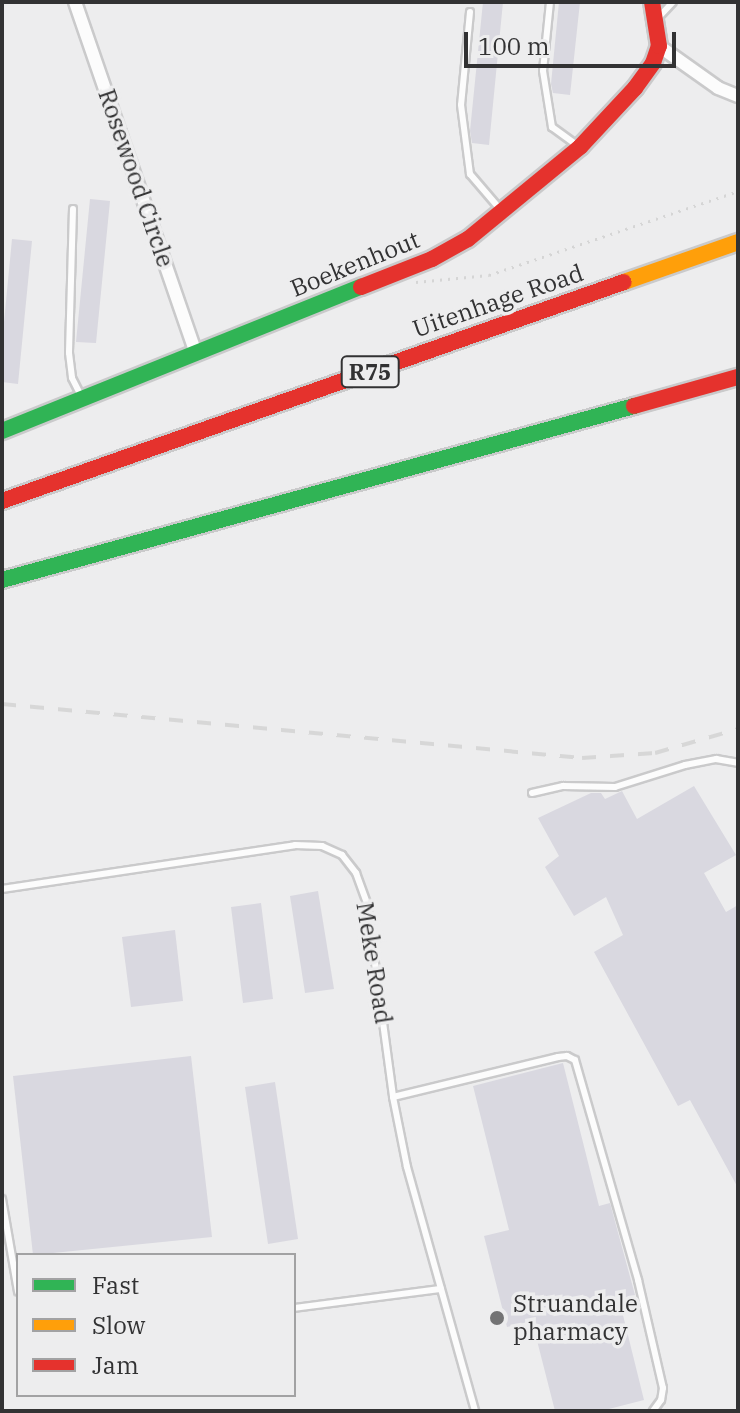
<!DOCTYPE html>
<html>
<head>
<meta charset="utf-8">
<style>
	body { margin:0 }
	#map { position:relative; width:740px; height:1413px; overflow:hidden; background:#ededee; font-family:"IBM Plex Serif",serif }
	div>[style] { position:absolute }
	.building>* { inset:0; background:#d9d8e0 }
	.path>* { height:3px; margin-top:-1.5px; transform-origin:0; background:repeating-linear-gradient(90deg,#d5d5d5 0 2px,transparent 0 8px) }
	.roads { filter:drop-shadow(2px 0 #cacacb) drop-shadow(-2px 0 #cacacb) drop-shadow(0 2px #cacacb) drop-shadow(0 -2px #cacacb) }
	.lane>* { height:6px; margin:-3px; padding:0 3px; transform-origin:3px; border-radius:3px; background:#fcfcfc }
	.street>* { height:12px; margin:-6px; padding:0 6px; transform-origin:6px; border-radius:6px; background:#fcfcfc }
	.fast>* { height:16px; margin:-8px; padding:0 8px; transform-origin:8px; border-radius:8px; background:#30b455 }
	.slow>* { height:16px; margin:-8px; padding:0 8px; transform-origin:8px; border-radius:8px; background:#ff9f0a }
	.jam>* { height:16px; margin:-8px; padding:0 8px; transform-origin:8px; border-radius:8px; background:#e5322d }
	.rail>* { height:4px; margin-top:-2px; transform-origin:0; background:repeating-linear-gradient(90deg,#d7d7d7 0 14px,transparent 0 28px) }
	.dots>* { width:22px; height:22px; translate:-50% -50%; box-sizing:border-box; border:4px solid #ededee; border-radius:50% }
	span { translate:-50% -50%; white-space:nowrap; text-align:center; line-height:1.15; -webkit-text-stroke:7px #ededee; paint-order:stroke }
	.shield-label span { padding:2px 6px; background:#ededee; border:2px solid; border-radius:6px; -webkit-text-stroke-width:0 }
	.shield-label { font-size:22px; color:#323233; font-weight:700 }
	.street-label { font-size:24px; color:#323233 }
	.poi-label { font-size:24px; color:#323233 }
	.left { translate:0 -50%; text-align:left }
	.frame { position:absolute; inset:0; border:4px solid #323233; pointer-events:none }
	.legend { position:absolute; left:16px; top:1253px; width:280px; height:144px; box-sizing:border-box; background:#ededee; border:2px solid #a2a2a3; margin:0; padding:10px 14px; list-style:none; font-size:24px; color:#323233 }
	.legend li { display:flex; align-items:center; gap:16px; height:40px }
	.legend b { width:40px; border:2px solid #a2a2a3 }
	.scale { position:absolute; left:464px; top:32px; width:212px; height:36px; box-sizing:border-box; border:4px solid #323233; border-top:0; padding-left:10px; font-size:24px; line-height:28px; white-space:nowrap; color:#323233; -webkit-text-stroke:6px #ededee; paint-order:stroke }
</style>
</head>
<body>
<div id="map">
	<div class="building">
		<i style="clip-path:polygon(483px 2px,503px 2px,489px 145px,472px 143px,470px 131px)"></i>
		<i style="clip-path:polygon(559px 2px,580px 2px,570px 95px,553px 93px,551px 84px)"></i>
		<i style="clip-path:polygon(90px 199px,110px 201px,96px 343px,76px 342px)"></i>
		<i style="clip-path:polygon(12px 239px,32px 241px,18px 384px,2px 382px,2px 343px)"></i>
		<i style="clip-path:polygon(694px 786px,736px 855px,704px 873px,726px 912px,738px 905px,738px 1188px,690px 1100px,678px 1106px,594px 952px,623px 935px,606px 897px,574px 916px,545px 867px,559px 856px,538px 818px,591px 793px,601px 793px,605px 799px,622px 791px,637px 819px)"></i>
		<i style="clip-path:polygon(318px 891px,334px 989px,305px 993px,290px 896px)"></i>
		<i style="clip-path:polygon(261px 903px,273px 999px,243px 1003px,231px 907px)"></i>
		<i style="clip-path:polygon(175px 930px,183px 1001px,131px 1007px,122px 937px)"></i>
		<i style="clip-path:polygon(191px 1056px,212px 1237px,33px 1255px,13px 1076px)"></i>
		<i style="clip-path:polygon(563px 1063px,599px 1206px,610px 1203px,635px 1295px,619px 1299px,644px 1400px,601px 1411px,555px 1411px,532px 1321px,507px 1327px,484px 1236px,509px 1230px,473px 1086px)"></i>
		<i style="clip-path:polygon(275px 1082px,298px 1239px,268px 1244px,245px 1087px)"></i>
	</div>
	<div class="path">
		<i style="left:416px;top:282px;width:73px;rotate:-5.5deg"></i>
		<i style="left:489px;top:275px;width:263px;rotate:-18.6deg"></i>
	</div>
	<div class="roads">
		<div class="lane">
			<i style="left:550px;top:2px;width:69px;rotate:95.8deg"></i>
			<i style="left:543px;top:71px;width:57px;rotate:80.9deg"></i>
			<i style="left:552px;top:127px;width:31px;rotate:36deg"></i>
			<i style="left:470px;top:12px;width:93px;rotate:95.5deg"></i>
			<i style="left:461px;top:105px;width:70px;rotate:82.6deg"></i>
			<i style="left:470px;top:174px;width:46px;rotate:49.4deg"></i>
			<i style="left:657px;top:19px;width:23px;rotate:-47deg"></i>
			<i style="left:73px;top:209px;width:144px;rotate:91.6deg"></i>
			<i style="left:69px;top:353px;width:25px;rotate:83deg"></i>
			<i style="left:72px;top:378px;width:20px;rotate:63deg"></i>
			<i style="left:532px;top:793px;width:32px;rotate:-13deg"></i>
			<i style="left:563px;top:786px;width:52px;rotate:1.1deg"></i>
			<i style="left:615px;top:787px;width:73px;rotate:-17.4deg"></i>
			<i style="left:685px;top:765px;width:32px;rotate:-11deg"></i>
			<i style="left:716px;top:759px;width:22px;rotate:10deg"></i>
			<i style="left:2px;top:889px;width:296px;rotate:-8.5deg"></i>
			<i style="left:295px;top:845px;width:27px;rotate:2deg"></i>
			<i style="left:322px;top:846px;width:22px;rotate:24deg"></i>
			<i style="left:342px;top:855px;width:23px;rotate:52deg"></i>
			<i style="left:356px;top:873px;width:33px;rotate:70deg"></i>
			<i style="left:367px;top:904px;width:195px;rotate:82.3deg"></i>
			<i style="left:393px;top:1097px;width:71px;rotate:78.7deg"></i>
			<i style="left:407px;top:1167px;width:253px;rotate:74.4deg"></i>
			<i style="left:393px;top:1097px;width:170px;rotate:-13.6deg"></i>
			<i style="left:558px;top:1057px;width:9px;rotate:-6deg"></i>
			<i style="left:567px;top:1056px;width:9px;rotate:27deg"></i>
			<i style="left:575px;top:1060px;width:229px;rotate:74deg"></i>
			<i style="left:638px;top:1280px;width:111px;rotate:77deg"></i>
			<i style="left:663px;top:1388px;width:12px;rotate:99deg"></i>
			<i style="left:661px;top:1400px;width:14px;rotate:126deg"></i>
			<i style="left:2px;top:1199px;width:94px;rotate:80.2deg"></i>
			<i style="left:294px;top:1308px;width:148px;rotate:-7.4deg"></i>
		</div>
		<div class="street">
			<i style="left:75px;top:2px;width:372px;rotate:71deg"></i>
			<i style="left:659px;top:46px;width:72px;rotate:35.4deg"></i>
			<i style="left:718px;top:88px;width:22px;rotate:22deg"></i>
		</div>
		<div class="fast">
			<i style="left:2px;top:431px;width:387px;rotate:-21.9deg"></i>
			<i style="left:2px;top:580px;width:656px;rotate:-15.39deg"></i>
		</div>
		<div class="slow">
			<i style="left:624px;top:282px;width:121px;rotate:-19.3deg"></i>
		</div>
		<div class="jam">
			<i style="left:361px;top:287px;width:76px;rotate:-21.5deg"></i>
			<i style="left:432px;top:259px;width:41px;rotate:-29.1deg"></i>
			<i style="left:468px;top:239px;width:145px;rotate:-39.4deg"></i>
			<i style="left:580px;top:147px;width:81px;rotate:-47deg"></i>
			<i style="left:635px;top:88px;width:31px;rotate:-54deg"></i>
			<i style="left:653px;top:63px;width:18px;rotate:-71deg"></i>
			<i style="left:659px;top:46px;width:45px;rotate:-99deg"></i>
			<i style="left:634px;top:406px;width:108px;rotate:-15.6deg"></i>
			<i style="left:2px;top:501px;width:659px;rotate:-19.4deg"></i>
		</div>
	</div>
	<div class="rail">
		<i style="left:2px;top:704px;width:583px;rotate:5.32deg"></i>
		<i style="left:582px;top:758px;width:73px;rotate:-3.9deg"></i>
		<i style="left:655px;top:753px;width:86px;rotate:-16.1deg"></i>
	</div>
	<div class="dots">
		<i style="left:497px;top:1318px;background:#737374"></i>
	</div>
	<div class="shield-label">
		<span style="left:370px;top:372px">R75</span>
	</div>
	<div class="street-label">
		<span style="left:136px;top:178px;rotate:71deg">Rosewood Circle</span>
		<span style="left:355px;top:264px;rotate:-22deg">Boekenhout</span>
		<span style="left:498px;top:301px;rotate:-19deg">Uitenhage Road</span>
		<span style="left:374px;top:963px;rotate:81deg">Meke Road</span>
	</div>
	<div class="poi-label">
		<span class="left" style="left:513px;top:1318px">Struandale<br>pharmacy</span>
	</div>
	<div class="frame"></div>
	<ul class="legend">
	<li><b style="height:10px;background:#30b455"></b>Fast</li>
	<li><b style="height:10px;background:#ff9f0a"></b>Slow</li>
	<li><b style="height:10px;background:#e5322d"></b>Jam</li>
	</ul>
	<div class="scale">100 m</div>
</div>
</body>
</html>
